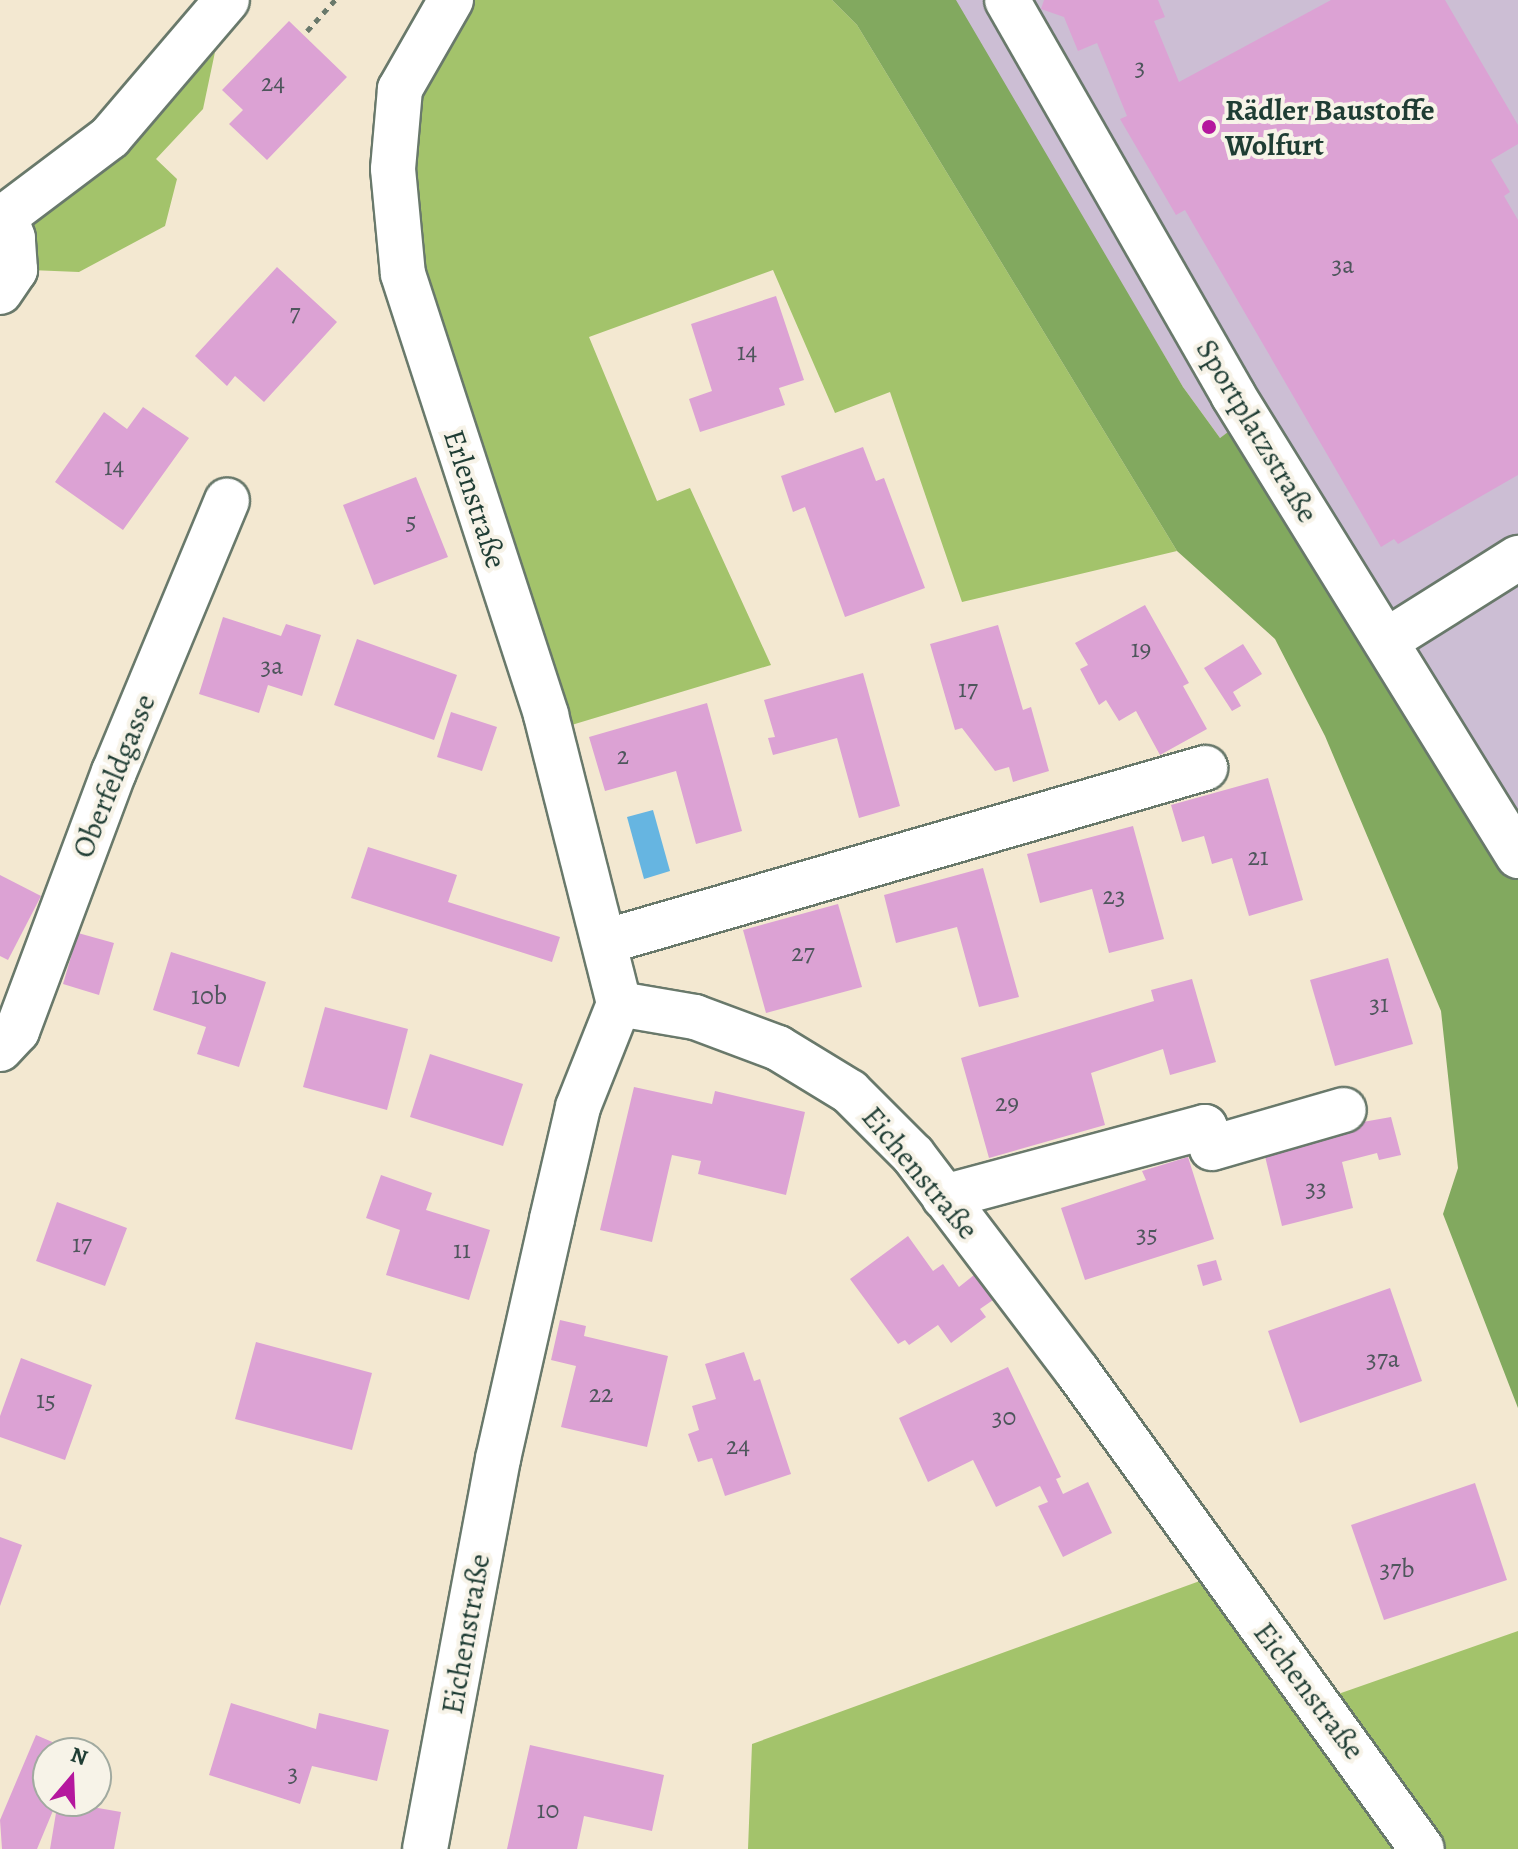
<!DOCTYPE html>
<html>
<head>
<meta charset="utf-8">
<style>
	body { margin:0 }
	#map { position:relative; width:1518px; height:1849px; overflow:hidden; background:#f3e8d1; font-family:Alegreya,serif }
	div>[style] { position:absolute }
	.industrial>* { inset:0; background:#ccbed4 }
	.green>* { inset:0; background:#a3c36b }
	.forest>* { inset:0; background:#82a95f }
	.water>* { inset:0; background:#66b5e1 }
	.building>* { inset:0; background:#dca2d4 }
	.path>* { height:5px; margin-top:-2.5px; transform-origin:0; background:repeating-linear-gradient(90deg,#69796b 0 6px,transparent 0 12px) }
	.roads { filter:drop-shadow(2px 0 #69796b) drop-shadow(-2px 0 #69796b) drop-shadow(0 2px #69796b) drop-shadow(0 -2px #69796b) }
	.minor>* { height:44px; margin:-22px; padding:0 22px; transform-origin:22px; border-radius:22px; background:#fff }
	.dots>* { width:22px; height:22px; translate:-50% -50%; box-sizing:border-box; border:4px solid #f7f3e8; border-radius:50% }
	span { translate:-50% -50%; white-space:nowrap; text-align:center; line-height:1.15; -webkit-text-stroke:8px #f7f3e8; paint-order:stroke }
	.number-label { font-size:26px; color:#4e565c }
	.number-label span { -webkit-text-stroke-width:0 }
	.poi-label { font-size:30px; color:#1f3d34; font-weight:700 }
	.left { translate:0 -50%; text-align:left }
	.street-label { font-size:30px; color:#1f3d34 }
	.north { position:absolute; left:32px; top:1737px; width:80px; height:80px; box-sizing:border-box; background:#f7f3e8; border:2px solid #a1aaa0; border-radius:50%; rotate:19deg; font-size:22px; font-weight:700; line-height:32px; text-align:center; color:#1f3d34 }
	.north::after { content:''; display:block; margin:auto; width:28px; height:36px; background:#b5179e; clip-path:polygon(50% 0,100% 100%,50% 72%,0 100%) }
</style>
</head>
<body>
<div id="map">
	<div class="industrial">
		<i style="clip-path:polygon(953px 0,1518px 0,1518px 863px,1244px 421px,1220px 438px,1183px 387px)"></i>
	</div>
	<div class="green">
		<i style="clip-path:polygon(458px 0,832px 0,857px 25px,1177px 551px,962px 602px,890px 392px,835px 413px,773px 270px,589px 337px,657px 501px,690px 488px,771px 665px,555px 730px,496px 552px,396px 167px,451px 5px)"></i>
		<i style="clip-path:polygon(215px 52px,203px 109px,156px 159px,177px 179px,165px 226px,79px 272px,30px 270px,25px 228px,170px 103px)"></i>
		<i style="clip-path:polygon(1208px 1578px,1304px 1706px,1518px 1631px,1518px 1849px,748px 1849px,752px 1744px)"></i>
	</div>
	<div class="forest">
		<i style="clip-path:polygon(832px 0,956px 0,1183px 387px,1220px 438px,1244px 420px,1518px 863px,1518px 1408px,1443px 1214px,1458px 1168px,1441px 1011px,1325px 736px,1275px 639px,1177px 551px,857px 25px)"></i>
	</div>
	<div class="water">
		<i style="clip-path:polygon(653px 810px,670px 871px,644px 879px,627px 817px)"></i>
	</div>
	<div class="building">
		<i style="clip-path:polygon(1044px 0,1158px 0,1165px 17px,1154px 21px,1179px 82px,1331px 0,1445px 0,1518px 125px,1518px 144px,1491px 160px,1510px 192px,1504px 196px,1518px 220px,1518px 475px,1398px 544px,1394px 539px,1381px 547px,1185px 210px,1176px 215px,1120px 119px,1127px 116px,1097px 43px,1078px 51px,1064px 17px,1041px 9px)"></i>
		<i style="clip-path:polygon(289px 21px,347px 77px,267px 160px,229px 124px,243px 110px,222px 90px)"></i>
		<i style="clip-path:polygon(277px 267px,337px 322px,264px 402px,235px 376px,227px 386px,195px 356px)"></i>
		<i style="clip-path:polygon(776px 296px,804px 380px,779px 388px,785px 405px,700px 432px,689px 399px,712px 391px,691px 324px)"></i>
		<i style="clip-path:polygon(143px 407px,189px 438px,123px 530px,55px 482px,104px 412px,127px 429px)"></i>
		<i style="clip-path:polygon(863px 447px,876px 481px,884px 478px,925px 588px,845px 617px,805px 507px,793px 512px,781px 476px)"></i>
		<i style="clip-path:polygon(416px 477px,448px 557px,374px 585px,343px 505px)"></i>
		<i style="clip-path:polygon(1145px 605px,1189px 683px,1183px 686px,1207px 729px,1160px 755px,1136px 711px,1119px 721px,1106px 700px,1099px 705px,1080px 669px,1088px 665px,1075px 643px)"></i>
		<i style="clip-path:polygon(223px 617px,281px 636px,286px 624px,321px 635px,302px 696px,268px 685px,259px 713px,199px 694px)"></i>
		<i style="clip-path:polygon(998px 625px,1023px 710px,1031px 707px,1049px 771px,1013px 782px,1009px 767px,995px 771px,962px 728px,955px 730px,930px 644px)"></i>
		<i style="clip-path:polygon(357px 639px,457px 675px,434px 740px,334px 705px)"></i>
		<i style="clip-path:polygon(1243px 644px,1262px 674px,1233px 692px,1241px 706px,1232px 711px,1204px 668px)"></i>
		<i style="clip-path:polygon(863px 673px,900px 806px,859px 818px,837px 738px,773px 755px,768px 738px,775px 737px,764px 700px)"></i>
		<i style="clip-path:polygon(707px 703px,742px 831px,696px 844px,676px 771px,605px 791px,589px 737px)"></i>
		<i style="clip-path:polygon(451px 712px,497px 727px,482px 771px,437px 757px)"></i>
		<i style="clip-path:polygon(1268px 778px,1303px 900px,1249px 916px,1232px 858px,1212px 864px,1204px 836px,1182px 842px,1171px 805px)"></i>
		<i style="clip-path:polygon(1133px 826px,1164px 939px,1109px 953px,1092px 889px,1040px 903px,1027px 854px)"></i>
		<i style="clip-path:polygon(368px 847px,457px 875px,448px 902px,560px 937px,552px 962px,351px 898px)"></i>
		<i style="clip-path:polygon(983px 868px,1019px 997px,979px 1007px,957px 927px,896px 943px,884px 895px)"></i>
		<i style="clip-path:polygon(0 875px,41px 896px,8px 960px,0 956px)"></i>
		<i style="clip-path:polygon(838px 904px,862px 987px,766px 1013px,743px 930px)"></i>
		<i style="clip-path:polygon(78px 933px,114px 943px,99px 995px,63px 984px)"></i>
		<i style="clip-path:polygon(171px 952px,266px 982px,239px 1067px,197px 1054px,206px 1027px,153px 1010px)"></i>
		<i style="clip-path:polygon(1388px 958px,1413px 1044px,1335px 1066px,1310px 980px)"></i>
		<i style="clip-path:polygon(1192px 979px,1216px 1062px,1170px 1075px,1163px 1049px,1091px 1073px,1105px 1125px,989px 1158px,961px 1058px,1154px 1001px,1151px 990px)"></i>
		<i style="clip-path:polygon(325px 1007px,408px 1029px,387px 1110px,303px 1087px)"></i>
		<i style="clip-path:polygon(430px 1054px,523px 1084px,503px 1146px,410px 1117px)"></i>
		<i style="clip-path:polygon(634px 1087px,712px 1104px,715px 1091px,805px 1112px,786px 1195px,698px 1174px,701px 1161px,672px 1155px,652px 1242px,600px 1230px)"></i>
		<i style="clip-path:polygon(1391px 1117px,1401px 1155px,1379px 1160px,1377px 1153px,1342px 1162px,1353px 1208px,1282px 1226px,1261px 1140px)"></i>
		<i style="clip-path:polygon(1188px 1157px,1214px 1239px,1085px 1280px,1061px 1208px,1146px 1180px,1142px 1171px)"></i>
		<i style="clip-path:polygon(381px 1175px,432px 1193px,426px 1210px,490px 1230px,469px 1300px,386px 1275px,400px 1230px,366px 1218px)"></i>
		<i style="clip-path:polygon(57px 1202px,127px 1228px,105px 1286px,36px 1261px)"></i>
		<i style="clip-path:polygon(908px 1236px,933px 1271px,943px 1264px,959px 1287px,974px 1275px,993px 1300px,980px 1309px,986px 1317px,951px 1343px,938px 1325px,909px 1345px,905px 1340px,898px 1344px,850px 1279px)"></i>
		<i style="clip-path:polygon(1216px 1260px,1222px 1280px,1203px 1286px,1197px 1265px)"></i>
		<i style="clip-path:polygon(1390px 1288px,1422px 1381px,1300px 1423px,1268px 1331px)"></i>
		<i style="clip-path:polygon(560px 1320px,586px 1326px,584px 1336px,668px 1356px,647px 1447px,561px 1427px,576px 1366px,551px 1360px)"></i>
		<i style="clip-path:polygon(256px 1342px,372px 1373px,352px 1450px,235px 1419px)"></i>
		<i style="clip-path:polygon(744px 1352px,754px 1381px,760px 1379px,791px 1474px,725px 1496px,712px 1458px,698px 1462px,688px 1434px,699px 1430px,692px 1406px,716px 1399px,705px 1364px)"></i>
		<i style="clip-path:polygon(21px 1358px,92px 1385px,65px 1460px,0 1437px,0 1416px)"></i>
		<i style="clip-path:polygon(1008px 1367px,1061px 1477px,1056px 1479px,1063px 1494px,1088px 1482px,1112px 1533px,1063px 1557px,1038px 1506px,1048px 1502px,1040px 1486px,996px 1507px,973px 1460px,928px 1482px,899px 1418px)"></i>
		<i style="clip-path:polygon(1475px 1483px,1507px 1580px,1384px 1620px,1351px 1525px)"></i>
		<i style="clip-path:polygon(0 1537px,22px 1545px,0 1606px)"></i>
		<i style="clip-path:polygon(231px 1703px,316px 1729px,319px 1713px,389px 1730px,377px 1781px,312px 1766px,300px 1804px,209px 1775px)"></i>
		<i style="clip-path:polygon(36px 1735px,78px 1753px,48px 1753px,48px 1801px,57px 1801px,37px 1849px,2px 1849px,0 1820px)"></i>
		<i style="clip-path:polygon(530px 1745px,664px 1775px,652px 1831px,584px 1816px,577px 1849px,507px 1849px)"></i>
		<i style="clip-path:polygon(58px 1801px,121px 1812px,114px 1849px,50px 1849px)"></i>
	</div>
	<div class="path">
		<i style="left:307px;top:31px;width:42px;rotate:-47.9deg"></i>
	</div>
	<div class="roads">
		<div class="minor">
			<i style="left:451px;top:0;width:103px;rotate:119.8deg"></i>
			<i style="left:400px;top:89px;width:80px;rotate:95deg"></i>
			<i style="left:393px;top:169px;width:105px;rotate:84.6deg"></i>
			<i style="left:403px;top:274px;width:464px;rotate:72deg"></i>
			<i style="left:546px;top:715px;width:298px;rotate:75.8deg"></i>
			<i style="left:1007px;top:0;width:455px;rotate:60.2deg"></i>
			<i style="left:1233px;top:395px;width:542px;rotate:58.27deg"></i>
			<i style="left:0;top:220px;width:138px;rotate:-37deg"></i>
			<i style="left:110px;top:137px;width:180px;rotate:-49.5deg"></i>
			<i style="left:0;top:292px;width:27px;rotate:-56deg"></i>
			<i style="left:15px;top:270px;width:32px;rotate:-94deg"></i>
			<i style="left:13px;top:238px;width:22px;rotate:-111deg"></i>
			<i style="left:1386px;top:641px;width:156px;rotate:-32.2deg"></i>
			<i style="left:604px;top:942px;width:626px;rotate:-16.15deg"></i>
			<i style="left:619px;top:1004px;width:77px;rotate:9.7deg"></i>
			<i style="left:695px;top:1017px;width:89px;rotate:20.5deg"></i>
			<i style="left:778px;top:1048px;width:84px;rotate:31.4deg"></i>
			<i style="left:850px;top:1092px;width:89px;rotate:45deg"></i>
			<i style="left:913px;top:1155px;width:271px;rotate:52.8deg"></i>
			<i style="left:1077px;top:1371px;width:589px;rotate:54.18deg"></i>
			<i style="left:0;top:1049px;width:25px;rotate:-47deg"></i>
			<i style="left:17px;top:1031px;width:277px;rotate:-69.5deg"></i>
			<i style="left:114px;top:772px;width:294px;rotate:-67.4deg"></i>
			<i style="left:944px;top:1197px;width:270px;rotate:-15deg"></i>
			<i style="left:1205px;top:1127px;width:22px;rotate:72deg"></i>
			<i style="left:1212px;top:1148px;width:137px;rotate:-16.1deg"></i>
			<i style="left:425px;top:1849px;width:397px;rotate:-79.4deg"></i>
			<i style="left:498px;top:1459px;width:246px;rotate:-77.3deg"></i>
			<i style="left:552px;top:1219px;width:115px;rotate:-76.9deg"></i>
			<i style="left:578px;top:1107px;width:111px;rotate:-68.3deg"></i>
		</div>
	</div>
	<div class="dots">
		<i style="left:1209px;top:127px;background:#b5179e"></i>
	</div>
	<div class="number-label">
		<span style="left:1140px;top:67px">3</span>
		<span style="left:273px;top:83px">24</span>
		<span style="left:1343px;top:265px">3a</span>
		<span style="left:295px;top:313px">7</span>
		<span style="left:747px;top:352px">14</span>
		<span style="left:114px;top:467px">14</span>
		<span style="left:411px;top:521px">5</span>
		<span style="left:1141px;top:649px">19</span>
		<span style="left:272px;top:666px">3a</span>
		<span style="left:968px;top:689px">17</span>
		<span style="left:623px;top:756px">2</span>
		<span style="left:1258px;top:857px">21</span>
		<span style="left:1114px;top:896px">23</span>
		<span style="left:803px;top:953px">27</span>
		<span style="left:209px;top:996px">10b</span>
		<span style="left:1379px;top:1004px">31</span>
		<span style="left:1007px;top:1103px">29</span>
		<span style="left:1316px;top:1188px">33</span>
		<span style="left:1147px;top:1234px">35</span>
		<span style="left:82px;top:1244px">17</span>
		<span style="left:462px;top:1250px">11</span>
		<span style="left:1383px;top:1359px">37a</span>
		<span style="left:601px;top:1394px">22</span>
		<span style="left:46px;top:1400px">15</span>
		<span style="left:1004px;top:1417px">30</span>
		<span style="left:738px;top:1446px">24</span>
		<span style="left:1397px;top:1569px">37b</span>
		<span style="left:293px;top:1773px">3</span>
		<span style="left:548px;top:1810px">10</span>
	</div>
	<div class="poi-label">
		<span class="left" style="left:1225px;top:127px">Rädler Baustoffe<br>Wolfurt</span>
	</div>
	<div class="street-label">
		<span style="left:1257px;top:431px;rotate:59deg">Sportplatzstraße</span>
		<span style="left:475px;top:499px;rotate:72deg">Erlenstraße</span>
		<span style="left:114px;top:776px;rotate:-68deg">Oberfeldgasse</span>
		<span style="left:920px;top:1173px;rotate:50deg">Eichenstraße</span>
		<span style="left:466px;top:1634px;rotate:-80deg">Eichenstraße</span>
		<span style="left:1309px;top:1691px;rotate:53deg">Eichenstraße</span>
	</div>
	<div class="north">N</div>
</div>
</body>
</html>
